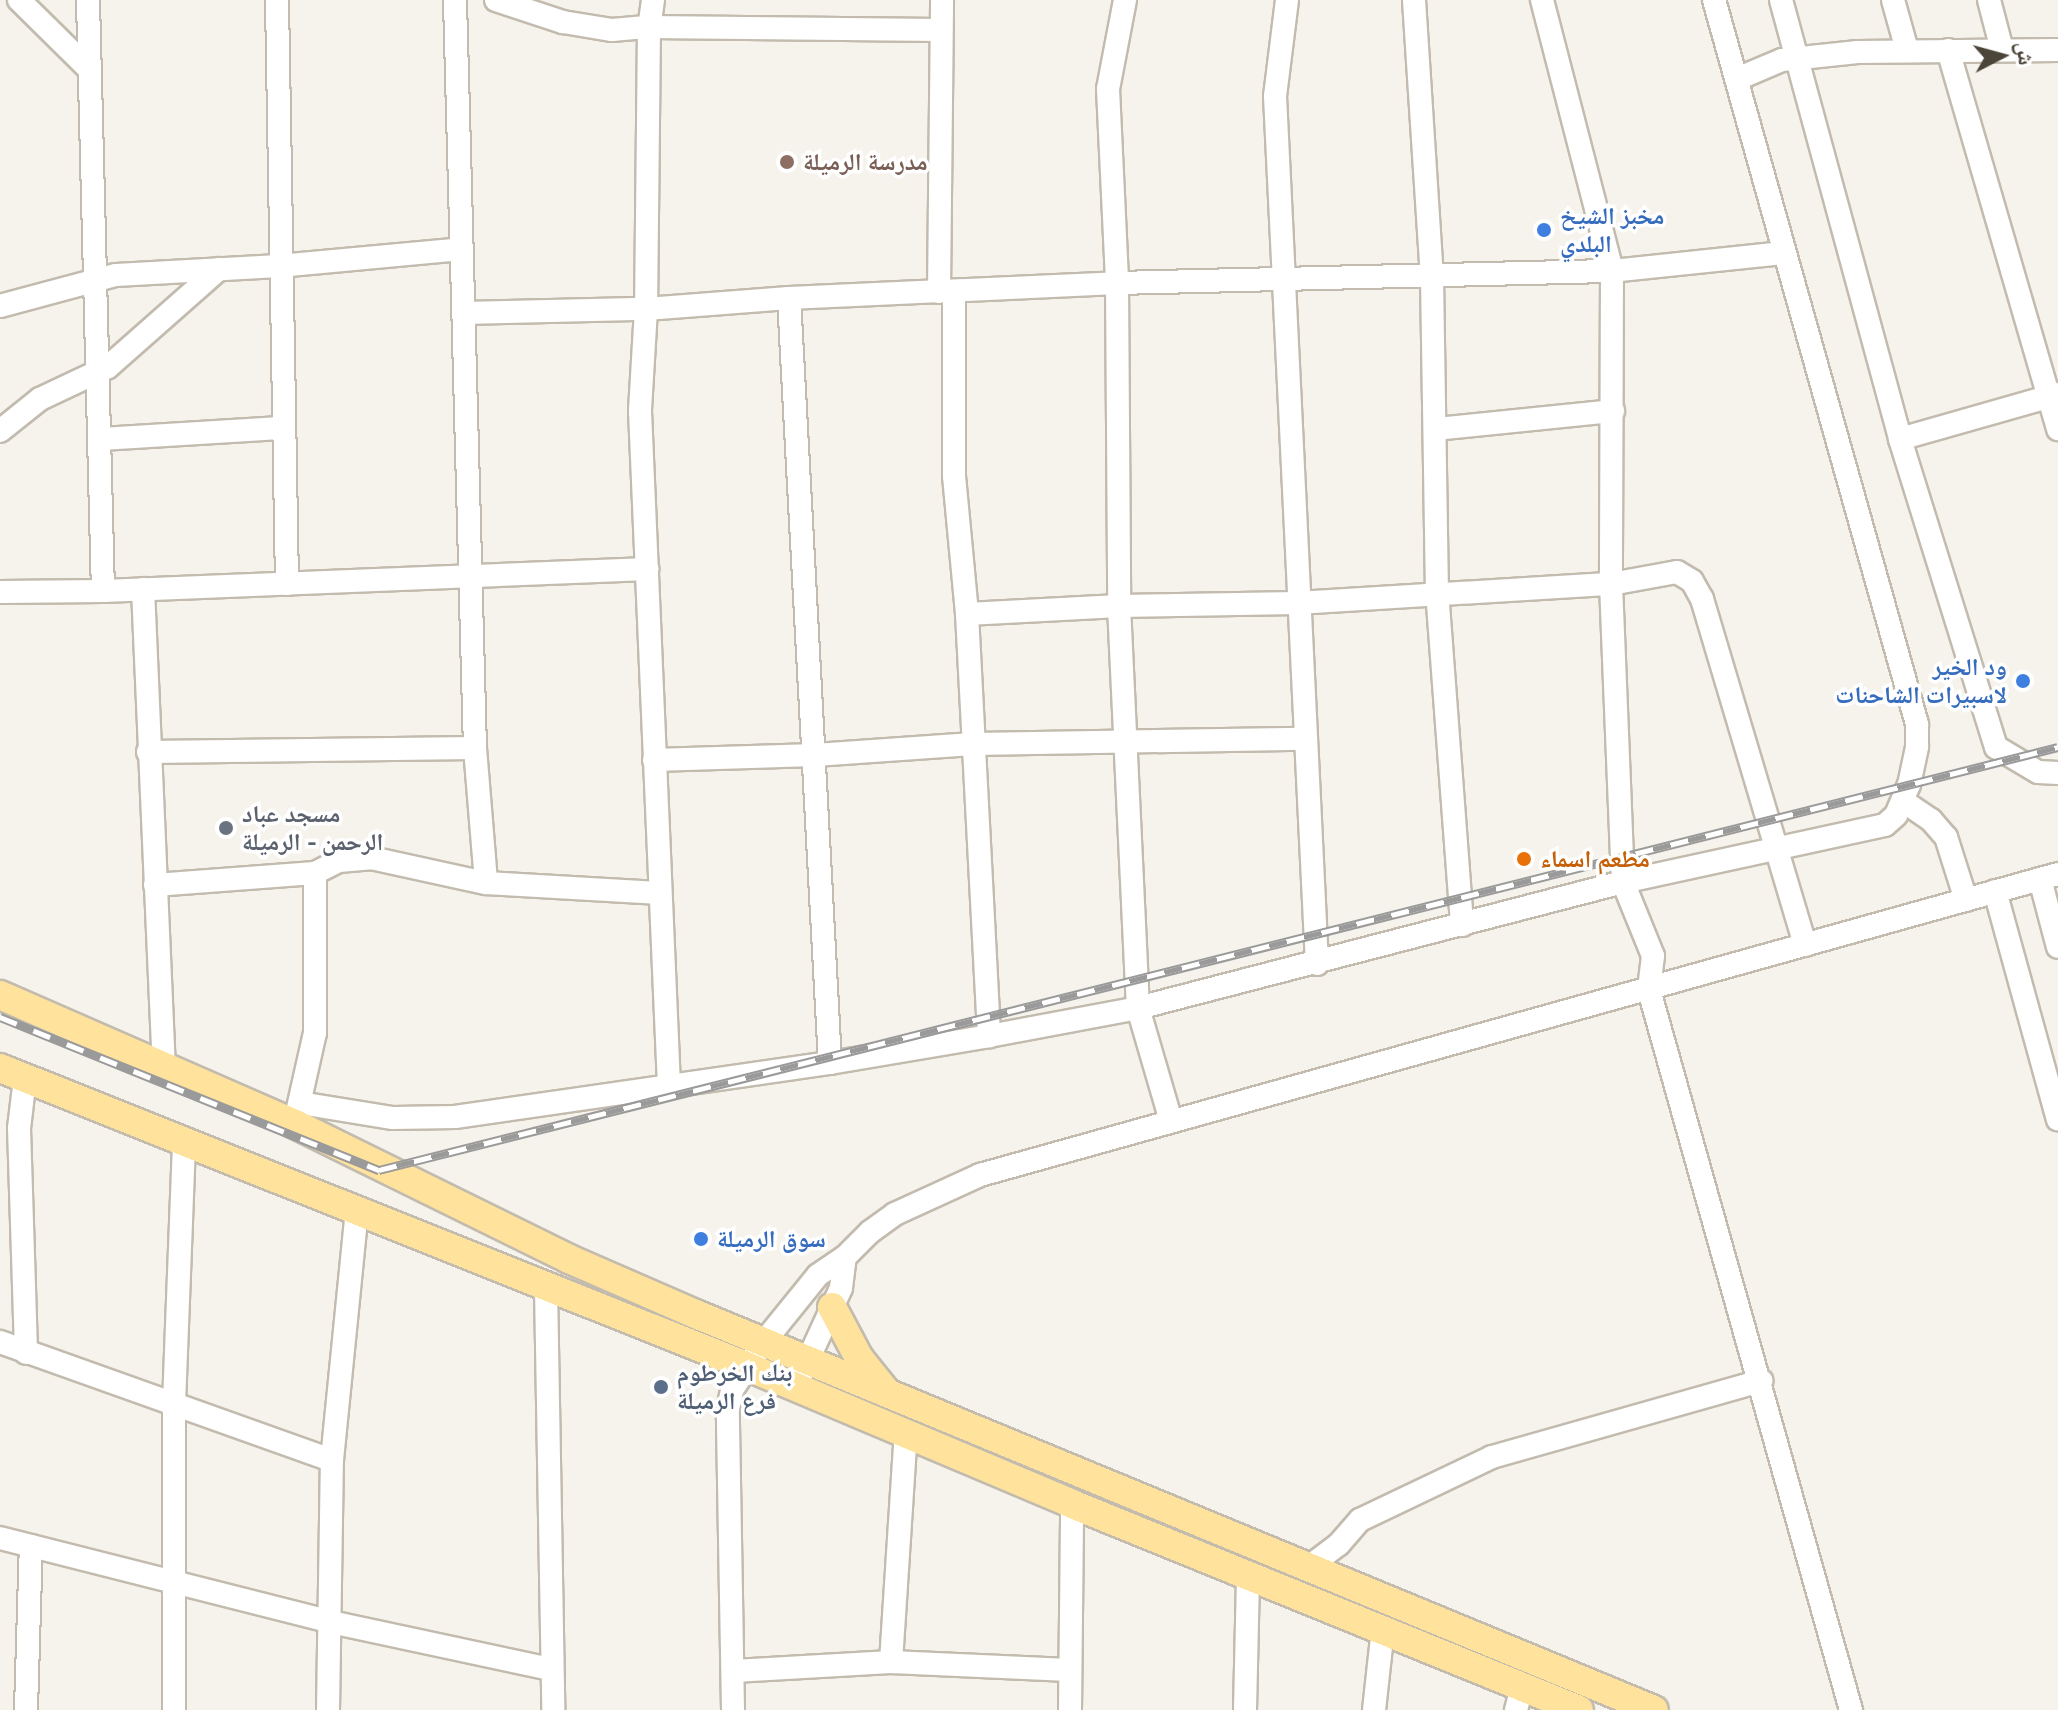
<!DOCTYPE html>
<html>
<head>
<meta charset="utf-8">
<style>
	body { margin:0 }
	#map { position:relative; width:2058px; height:1710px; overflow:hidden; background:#f6f3ec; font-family:"Space Grotesk","Noto Naskh Arabic",sans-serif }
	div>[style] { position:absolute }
	.roads { filter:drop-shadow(2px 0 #c2bbae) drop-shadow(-2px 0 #c2bbae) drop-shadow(0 2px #c2bbae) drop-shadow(0 -2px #c2bbae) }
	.minor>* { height:22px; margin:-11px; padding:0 11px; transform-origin:11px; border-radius:11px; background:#fff }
	.major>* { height:28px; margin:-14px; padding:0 14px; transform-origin:14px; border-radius:14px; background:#ffe39c }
	.rail>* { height:9px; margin-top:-4.5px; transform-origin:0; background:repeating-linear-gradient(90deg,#fff 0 18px,#9a9a9a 0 36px); box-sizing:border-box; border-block:2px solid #9a9a9a }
	.dots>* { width:22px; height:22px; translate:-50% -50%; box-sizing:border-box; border:4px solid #fff; border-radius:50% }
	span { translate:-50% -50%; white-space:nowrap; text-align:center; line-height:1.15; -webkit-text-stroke:7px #fff; paint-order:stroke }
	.education-label { font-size:24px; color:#785e54; font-weight:700 }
	.left { translate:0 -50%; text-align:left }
	.shop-label { font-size:24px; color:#366cbe; font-weight:700 }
	.right { translate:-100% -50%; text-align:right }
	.worship-label { font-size:24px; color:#5b616d; font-weight:700 }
	.food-label { font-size:24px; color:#c56008; font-weight:700 }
	.service-label { font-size:24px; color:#4e5e75; font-weight:700 }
	.north { position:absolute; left:1962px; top:16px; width:80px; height:80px; -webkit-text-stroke:6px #fff; paint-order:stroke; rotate:84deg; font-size:22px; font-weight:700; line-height:32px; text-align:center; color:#4b4439 }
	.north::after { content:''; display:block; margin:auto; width:28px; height:36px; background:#4b4439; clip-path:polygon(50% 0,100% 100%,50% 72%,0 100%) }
</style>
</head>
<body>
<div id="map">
	<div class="roads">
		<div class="minor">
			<i style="left:19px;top:0;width:95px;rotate:44.6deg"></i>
			<i style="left:88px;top:0;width:591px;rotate:88.55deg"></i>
			<i style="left:277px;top:0;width:584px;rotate:89.02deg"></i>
			<i style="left:455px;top:0;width:748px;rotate:88.47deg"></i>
			<i style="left:475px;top:748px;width:135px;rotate:85.3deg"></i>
			<i style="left:496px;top:0;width:71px;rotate:18.2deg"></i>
			<i style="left:563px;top:22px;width:50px;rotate:9.3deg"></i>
			<i style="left:612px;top:30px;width:37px;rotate:-5deg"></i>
			<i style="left:649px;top:27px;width:291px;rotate:0.6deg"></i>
			<i style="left:653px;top:0;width:27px;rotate:98deg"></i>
			<i style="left:649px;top:27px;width:282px;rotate:90.6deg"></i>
			<i style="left:646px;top:309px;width:102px;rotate:93.4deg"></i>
			<i style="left:640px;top:411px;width:675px;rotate:87.54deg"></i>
			<i style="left:1125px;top:0;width:91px;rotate:100.8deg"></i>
			<i style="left:1108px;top:89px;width:194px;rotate:87.3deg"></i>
			<i style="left:1117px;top:283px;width:323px;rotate:89.6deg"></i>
			<i style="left:1119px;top:606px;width:402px;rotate:87.3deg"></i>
			<i style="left:1138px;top:1008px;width:118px;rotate:73.7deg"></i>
			<i style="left:1287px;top:0;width:97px;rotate:97.1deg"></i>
			<i style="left:1275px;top:96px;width:869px;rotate:87.23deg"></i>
			<i style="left:1414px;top:0;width:278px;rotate:86.3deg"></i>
			<i style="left:1432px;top:277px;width:314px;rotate:89.1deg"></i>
			<i style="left:1437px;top:591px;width:335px;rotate:85.7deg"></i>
			<i style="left:1542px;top:0;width:280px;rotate:75.5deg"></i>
			<i style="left:1612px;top:271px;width:313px;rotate:90.2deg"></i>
			<i style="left:1611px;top:584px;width:298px;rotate:87.7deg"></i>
			<i style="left:1623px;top:882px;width:80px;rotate:67.9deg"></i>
			<i style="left:1653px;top:956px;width:34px;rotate:97deg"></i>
			<i style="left:1649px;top:990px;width:748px;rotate:74.33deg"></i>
			<i style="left:1781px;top:0;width:455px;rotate:74.8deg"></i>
			<i style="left:1900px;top:439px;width:323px;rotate:72.7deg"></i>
			<i style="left:1996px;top:747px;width:49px;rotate:30.8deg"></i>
			<i style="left:2038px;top:772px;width:20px;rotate:3deg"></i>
			<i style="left:1893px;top:0;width:52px;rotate:74.4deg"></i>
			<i style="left:1989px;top:0;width:52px;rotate:75.4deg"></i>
			<i style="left:1948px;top:50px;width:395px;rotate:73.8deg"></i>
			<i style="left:1737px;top:79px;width:49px;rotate:-22.9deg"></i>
			<i style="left:1782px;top:60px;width:76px;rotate:-6deg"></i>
			<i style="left:1858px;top:52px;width:200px;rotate:-0.6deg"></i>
			<i style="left:939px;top:292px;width:292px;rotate:-89.4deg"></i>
			<i style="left:954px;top:292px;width:184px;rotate:90deg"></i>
			<i style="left:954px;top:476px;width:139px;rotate:84.6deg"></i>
			<i style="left:967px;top:614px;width:423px;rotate:87deg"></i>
			<i style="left:789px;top:298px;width:766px;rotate:86.93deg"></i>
			<i style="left:0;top:306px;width:120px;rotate:-15deg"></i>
			<i style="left:116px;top:275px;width:163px;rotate:-3.2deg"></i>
			<i style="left:279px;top:266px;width:183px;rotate:-5.3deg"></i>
			<i style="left:463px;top:313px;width:183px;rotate:-1.3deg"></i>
			<i style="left:646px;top:309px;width:143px;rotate:-4.4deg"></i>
			<i style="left:789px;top:298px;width:328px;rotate:-2.6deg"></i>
			<i style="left:1117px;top:283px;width:495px;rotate:-1.4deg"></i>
			<i style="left:1612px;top:271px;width:173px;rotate:-6deg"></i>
			<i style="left:1436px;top:429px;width:178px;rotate:-5.8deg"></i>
			<i style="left:0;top:431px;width:51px;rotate:-38.7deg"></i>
			<i style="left:40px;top:399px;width:75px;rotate:-25.2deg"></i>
			<i style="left:108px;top:367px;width:148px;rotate:-41.4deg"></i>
			<i style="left:100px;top:439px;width:182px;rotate:-3.5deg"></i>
			<i style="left:1900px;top:439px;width:164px;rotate:-15.9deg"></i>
			<i style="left:143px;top:589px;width:477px;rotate:87.5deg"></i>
			<i style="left:0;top:592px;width:103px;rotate:-0.6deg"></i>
			<i style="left:103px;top:591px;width:545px;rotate:-2.31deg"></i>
			<i style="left:967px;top:614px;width:152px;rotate:-3deg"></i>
			<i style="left:1119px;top:606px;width:178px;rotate:-1deg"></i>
			<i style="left:1297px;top:603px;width:315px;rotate:-3.5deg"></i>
			<i style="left:1611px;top:584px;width:67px;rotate:-10.3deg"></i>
			<i style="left:1677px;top:572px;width:17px;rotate:31deg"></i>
			<i style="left:1692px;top:581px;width:21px;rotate:61deg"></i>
			<i style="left:1702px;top:599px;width:361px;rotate:73.4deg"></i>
			<i style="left:148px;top:752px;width:327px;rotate:-0.7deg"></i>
			<i style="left:654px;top:760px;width:161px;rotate:-1.8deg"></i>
			<i style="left:815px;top:755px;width:158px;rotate:-4deg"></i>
			<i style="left:973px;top:744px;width:331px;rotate:-0.9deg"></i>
			<i style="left:1903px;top:801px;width:34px;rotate:34deg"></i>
			<i style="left:1931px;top:820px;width:23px;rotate:49deg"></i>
			<i style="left:1946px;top:837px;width:66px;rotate:72.4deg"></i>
			<i style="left:2040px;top:879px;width:70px;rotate:75.2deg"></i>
			<i style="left:155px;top:885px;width:160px;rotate:-4.3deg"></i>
			<i style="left:315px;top:873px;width:27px;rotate:-27deg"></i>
			<i style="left:339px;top:861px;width:32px;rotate:-5deg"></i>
			<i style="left:371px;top:858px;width:118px;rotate:12.3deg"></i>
			<i style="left:486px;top:883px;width:172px;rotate:3.3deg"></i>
			<i style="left:1995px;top:891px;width:237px;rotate:74.6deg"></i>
			<i style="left:25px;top:1078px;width:50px;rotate:96.8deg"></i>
			<i style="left:19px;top:1128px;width:225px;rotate:88.2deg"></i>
			<i style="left:300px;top:1103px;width:94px;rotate:9.2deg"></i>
			<i style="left:393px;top:1118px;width:62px;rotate:-0.9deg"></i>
			<i style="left:455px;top:1117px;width:379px;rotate:-8.2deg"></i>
			<i style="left:830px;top:1063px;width:161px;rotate:-9.6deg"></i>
			<i style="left:989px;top:1036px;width:152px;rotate:-10.6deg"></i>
			<i style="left:1138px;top:1008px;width:501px;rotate:-14.56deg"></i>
			<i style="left:1623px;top:882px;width:268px;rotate:-12.3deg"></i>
			<i style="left:1885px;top:825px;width:15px;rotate:-42deg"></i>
			<i style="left:1896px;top:815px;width:33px;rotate:-67deg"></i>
			<i style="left:1909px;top:785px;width:40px;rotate:-78deg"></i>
			<i style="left:1917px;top:746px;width:22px;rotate:-90deg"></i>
			<i style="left:1917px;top:724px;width:752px;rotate:-105.66deg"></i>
			<i style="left:296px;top:1117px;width:86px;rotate:-77.3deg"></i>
			<i style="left:315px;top:1033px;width:160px;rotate:-90deg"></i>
			<i style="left:546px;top:1288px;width:422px;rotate:89deg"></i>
			<i style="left:0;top:1342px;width:352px;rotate:19.6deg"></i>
			<i style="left:801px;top:1375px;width:96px;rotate:-65.3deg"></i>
			<i style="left:841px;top:1288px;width:31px;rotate:-83deg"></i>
			<i style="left:0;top:1538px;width:341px;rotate:14.2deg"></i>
			<i style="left:331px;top:1622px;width:225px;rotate:12.1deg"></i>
			<i style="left:1310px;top:1566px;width:36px;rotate:-37deg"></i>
			<i style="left:1339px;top:1544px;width:32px;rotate:-49deg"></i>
			<i style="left:1360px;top:1520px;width:146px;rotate:-25.5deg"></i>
			<i style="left:1492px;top:1457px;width:280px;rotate:-15.8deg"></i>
			<i style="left:891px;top:1662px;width:230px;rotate:-86.3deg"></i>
			<i style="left:734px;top:1671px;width:157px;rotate:-3.3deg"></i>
			<i style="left:891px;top:1662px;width:178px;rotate:2.6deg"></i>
			<i style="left:26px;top:1710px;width:164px;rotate:-88.3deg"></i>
			<i style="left:174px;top:1710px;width:306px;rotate:-90deg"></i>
			<i style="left:174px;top:1404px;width:262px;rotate:-87.8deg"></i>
			<i style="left:328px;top:1710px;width:250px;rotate:-89.1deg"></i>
			<i style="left:332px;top:1460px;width:251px;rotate:-84.3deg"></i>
			<i style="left:733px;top:1710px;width:301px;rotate:-91deg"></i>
			<i style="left:728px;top:1409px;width:19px;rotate:-78deg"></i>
			<i style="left:732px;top:1390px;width:56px;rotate:-56.6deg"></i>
			<i style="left:763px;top:1343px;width:87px;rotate:-51deg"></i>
			<i style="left:818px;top:1275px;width:32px;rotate:-34deg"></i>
			<i style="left:845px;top:1257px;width:35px;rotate:-45deg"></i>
			<i style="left:870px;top:1232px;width:31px;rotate:-36deg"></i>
			<i style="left:895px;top:1214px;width:94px;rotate:-24.6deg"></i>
			<i style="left:980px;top:1175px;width:1119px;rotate:-15.6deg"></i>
			<i style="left:1070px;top:1710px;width:206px;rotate:-89.4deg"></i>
			<i style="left:1245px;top:1710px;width:136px;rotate:-88.7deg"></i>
			<i style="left:1374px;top:1710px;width:81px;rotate:-83.7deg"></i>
			<i style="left:1516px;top:1710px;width:24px;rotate:-75deg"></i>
		</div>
		<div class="major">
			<i style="left:0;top:995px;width:322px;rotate:23.6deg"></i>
			<i style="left:295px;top:1124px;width:305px;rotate:26.2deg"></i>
			<i style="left:569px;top:1259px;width:141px;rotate:23.5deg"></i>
			<i style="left:698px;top:1315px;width:1034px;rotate:22.45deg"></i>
			<i style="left:0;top:1068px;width:803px;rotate:21.77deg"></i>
			<i style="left:746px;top:1366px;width:354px;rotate:22.9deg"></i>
			<i style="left:1072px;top:1504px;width:547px;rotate:22.11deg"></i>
			<i style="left:832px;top:1307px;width:58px;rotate:62.1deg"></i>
			<i style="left:859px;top:1358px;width:45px;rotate:51.3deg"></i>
		</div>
	</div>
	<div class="rail">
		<i style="left:0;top:1017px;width:409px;rotate:22deg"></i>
		<i style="left:379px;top:1170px;width:1731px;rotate:-14.14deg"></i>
	</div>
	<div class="dots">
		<i style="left:787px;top:162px;background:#8d6e63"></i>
		<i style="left:1544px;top:230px;background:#3f7fe0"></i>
		<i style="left:2023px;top:681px;background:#3f7fe0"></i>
		<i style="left:226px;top:828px;background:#6b7280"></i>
		<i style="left:1524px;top:859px;background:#e8710a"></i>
		<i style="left:701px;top:1239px;background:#3f7fe0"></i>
		<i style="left:661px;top:1387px;background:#5c6f8a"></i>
	</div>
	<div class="education-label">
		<span class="left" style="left:803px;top:162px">مدرسة الرميلة</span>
	</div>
	<div class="shop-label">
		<span class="left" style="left:1560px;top:230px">مخبز الشيخ<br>البلدي</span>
		<span class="right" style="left:2007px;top:681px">ود الخير<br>لاسبيرات الشاحنات</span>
		<span class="left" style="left:717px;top:1239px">سوق الرميلة</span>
	</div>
	<div class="worship-label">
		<span class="left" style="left:242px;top:828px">مسجد عباد<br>الرحمن - الرميلة</span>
	</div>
	<div class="food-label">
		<span class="left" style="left:1540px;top:859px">مطعم اسماء</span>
	</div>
	<div class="service-label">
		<span class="left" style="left:677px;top:1387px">بنك الخرطوم<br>فرع الرميلة</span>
	</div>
	<div class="north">ش</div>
</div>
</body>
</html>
